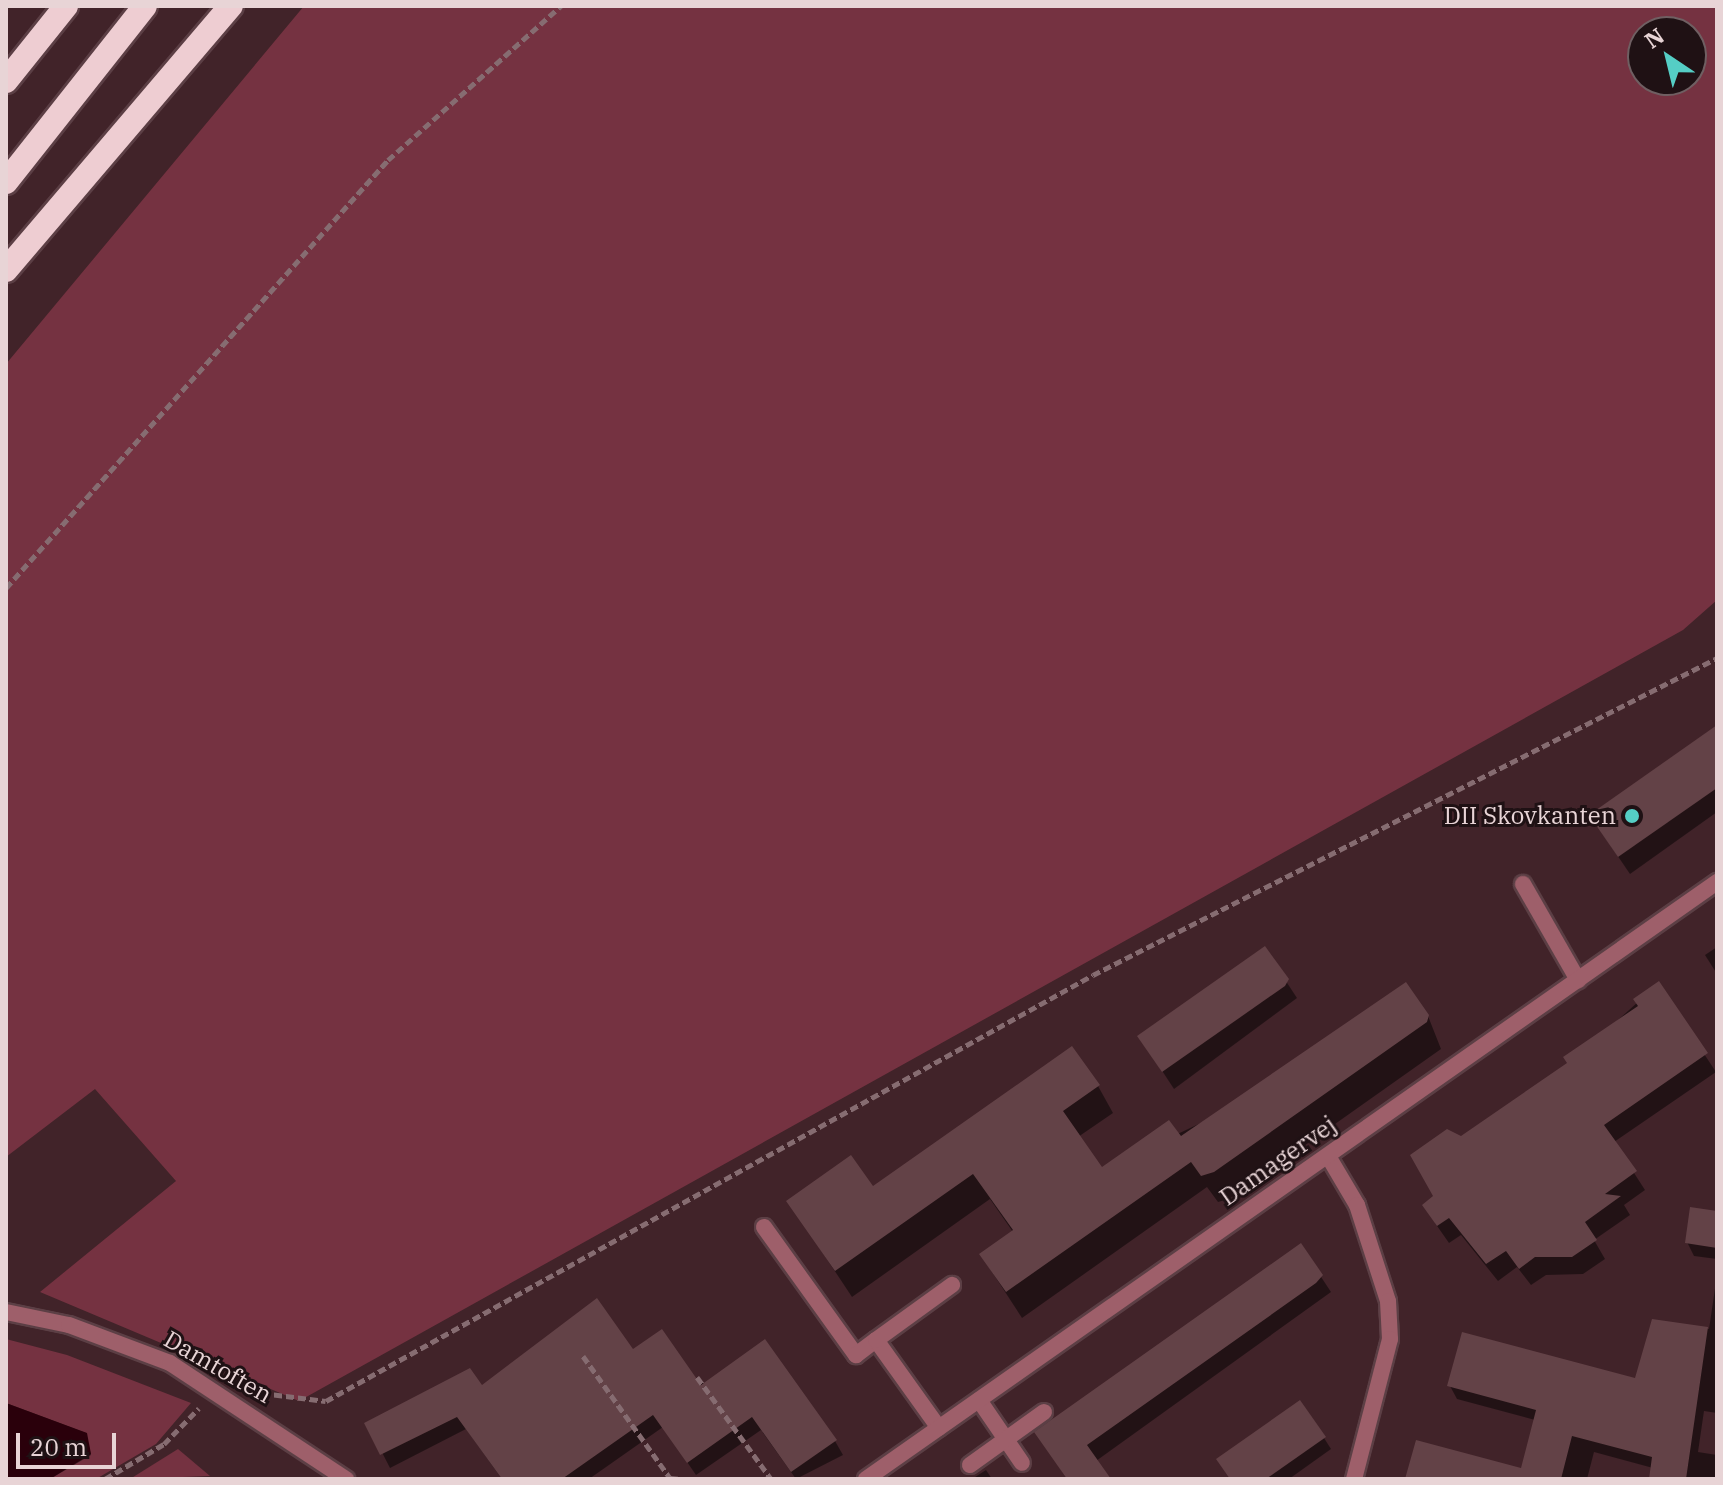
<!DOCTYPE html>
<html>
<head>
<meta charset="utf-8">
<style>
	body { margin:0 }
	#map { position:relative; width:1723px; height:1485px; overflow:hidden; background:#412329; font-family:"IBM Plex Serif",serif }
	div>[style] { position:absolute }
	.green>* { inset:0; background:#753241 }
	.water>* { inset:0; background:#2a000b }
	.shadow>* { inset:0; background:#0007 }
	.building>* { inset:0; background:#634247 }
	.path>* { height:5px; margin-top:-2.5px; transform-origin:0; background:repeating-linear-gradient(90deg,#866c71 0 8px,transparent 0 12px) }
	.roads { filter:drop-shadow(2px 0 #5c3f45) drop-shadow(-2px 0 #5c3f45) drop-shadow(0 2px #5c3f45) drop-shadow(0 -2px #5c3f45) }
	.service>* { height:16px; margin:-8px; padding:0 8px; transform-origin:8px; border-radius:8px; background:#9e5f6a }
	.minor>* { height:16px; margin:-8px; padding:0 8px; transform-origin:8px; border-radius:8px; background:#9e5f6a }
	.motorway>* { height:24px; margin:-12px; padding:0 12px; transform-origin:12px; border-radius:12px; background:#eecdd2 }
	.dots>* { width:22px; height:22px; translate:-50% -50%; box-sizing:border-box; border:4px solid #1f1114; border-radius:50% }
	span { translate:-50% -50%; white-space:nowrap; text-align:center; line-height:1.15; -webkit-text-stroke:6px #1f1114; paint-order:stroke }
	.poi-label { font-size:24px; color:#e8d4d6 }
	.right { translate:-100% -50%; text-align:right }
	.street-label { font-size:24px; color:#e8d4d6 }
	.frame { position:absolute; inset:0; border:8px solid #e8d4d6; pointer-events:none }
	.north { position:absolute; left:1627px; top:16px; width:80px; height:80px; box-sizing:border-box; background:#1f1114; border:2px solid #6f5f62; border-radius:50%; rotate:325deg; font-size:22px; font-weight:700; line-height:32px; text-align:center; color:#e8d4d6 }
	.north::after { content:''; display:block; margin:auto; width:28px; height:36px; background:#55cec5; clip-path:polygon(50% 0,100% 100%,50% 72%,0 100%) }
	.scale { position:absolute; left:16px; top:1433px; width:100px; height:36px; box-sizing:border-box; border:4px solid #e8d4d6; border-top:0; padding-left:10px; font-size:24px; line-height:28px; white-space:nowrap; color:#e8d4d6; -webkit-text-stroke:6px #1f1114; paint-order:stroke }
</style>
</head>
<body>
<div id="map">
	<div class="green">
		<i style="clip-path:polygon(evenodd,304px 6px,1717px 6px,1717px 600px,1683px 630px,299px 1401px,40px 1292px,176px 1181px,95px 1089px,6px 1157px,6px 364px,304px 6px,1643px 32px,1691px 32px,1691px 80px,1643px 80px,1643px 32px)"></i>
		<i style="clip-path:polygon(6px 1339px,67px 1355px,191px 1403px,156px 1444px,96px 1479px,50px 1479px,91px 1455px,86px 1433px,6px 1403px)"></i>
		<i style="clip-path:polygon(178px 1449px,210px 1476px,130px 1479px)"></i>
	</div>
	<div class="water">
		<i style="clip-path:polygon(6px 1403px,87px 1433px,91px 1454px,50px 1479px,6px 1479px)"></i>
	</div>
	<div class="shadow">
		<i style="clip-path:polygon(1717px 727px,1717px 812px,1630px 874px,1602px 833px)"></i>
		<i style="clip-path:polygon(1717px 947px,1717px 974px,1705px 955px)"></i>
		<i style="clip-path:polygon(1264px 948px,1297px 998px,1174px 1089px,1140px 1037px)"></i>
		<i style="clip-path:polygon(1658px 984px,1716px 1072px,1614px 1142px,1645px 1190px,1624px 1205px,1630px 1215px,1594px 1240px,1605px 1259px,1583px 1274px,1546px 1275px,1531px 1285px,1517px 1267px,1498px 1281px,1461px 1235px,1449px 1243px,1435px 1223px,1436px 1197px,1461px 1138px,1569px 1064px)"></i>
		<i style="clip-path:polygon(1428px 1016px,1441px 1049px,1229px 1199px,1218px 1202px,1207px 1187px,1022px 1318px,981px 1255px,1013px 1232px,990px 1199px,852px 1297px,789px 1202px,873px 1189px,1098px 1086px,1113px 1113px,1078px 1137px,1101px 1170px)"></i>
		<i style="clip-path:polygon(1717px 1213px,1717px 1259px,1694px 1256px,1687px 1242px)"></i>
		<i style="clip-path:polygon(1300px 1245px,1331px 1292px,1096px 1461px,1108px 1479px,1067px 1479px,1037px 1433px)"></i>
		<i style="clip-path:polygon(1717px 1275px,1717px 1413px,1704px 1411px,1698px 1452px,1717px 1455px,1717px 1479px,1651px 1479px,1653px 1468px,1594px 1452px,1587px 1479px,1407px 1479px,1522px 1471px,1535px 1420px,1457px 1399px,1450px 1386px,1636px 1381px,1653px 1321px,1709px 1329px)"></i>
		<i style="clip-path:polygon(633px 1352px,835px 1441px,843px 1455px,796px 1479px,761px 1430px,696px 1475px,663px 1427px,589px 1479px,502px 1479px,466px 1429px,390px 1468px,367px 1423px)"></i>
		<i style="clip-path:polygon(1324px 1438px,1331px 1449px,1289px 1479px,1231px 1479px)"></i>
		<i style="clip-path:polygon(986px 1470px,992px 1479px,972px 1479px)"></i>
	</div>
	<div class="building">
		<i style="clip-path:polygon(1717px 725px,1717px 788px,1618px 857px,1589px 815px)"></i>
		<i style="clip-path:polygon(1265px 946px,1289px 979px,1285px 986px,1162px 1072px,1137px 1036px)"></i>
		<i style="clip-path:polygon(1659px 981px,1708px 1053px,1604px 1125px,1637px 1171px,1605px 1194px,1621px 1196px,1585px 1222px,1597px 1240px,1572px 1257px,1535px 1257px,1519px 1269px,1506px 1251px,1486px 1264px,1449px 1218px,1437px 1226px,1422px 1205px,1433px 1196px,1410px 1155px,1447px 1129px,1461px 1136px,1567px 1063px,1563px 1057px,1638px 1006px,1633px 999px)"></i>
		<i style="clip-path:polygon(1406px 982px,1429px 1015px,1427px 1022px,1214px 1172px,1201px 1176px,1191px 1162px,1006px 1292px,979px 1254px,1013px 1230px,973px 1174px,835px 1271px,786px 1201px,851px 1155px,873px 1186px,1072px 1046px,1100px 1085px,1063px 1111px,1102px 1167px,1169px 1120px,1181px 1136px)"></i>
		<i style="clip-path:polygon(1690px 1207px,1717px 1211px,1717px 1248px,1685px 1243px)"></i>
		<i style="clip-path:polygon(1301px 1243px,1323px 1275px,1316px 1283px,1087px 1445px,1111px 1479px,1067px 1479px,1034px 1432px)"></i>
		<i style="clip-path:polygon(597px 1298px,633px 1349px,662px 1329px,701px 1385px,765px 1339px,837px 1440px,791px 1472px,752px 1417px,687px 1463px,653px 1415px,562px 1479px,502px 1479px,457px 1417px,380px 1455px,364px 1423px,470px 1368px,482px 1385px)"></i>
		<i style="clip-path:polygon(1652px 1319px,1708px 1327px,1686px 1479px,1649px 1479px,1652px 1457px,1572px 1436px,1561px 1479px,1405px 1479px,1416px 1440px,1521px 1468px,1536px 1410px,1447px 1386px,1462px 1332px,1635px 1378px)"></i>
		<i style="clip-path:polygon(1300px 1400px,1326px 1437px,1266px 1479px,1230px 1479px,1216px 1459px)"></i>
	</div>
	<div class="path">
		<i style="left:6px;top:588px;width:574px;rotate:-48.25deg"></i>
		<i style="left:388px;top:160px;width:232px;rotate:-41.7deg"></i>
		<i style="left:583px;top:1356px;width:150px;rotate:54.5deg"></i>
		<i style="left:670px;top:1478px;width:11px;rotate:5deg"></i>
		<i style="left:697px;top:1377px;width:126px;rotate:54deg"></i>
		<i style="left:262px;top:1393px;width:64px;rotate:7.1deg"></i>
		<i style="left:326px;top:1401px;width:877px;rotate:-29.05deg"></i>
		<i style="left:1093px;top:975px;width:700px;rotate:-26.93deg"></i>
		<i style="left:105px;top:1479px;width:69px;rotate:-30.7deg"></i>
		<i style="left:164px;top:1444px;width:50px;rotate:-45.8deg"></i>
	</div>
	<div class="roads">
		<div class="service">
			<i style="left:1523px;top:884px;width:111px;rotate:60.2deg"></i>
			<i style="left:764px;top:1227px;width:158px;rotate:54.3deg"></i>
			<i style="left:856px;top:1355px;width:25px;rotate:-37deg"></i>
			<i style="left:876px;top:1340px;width:108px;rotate:54.4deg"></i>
			<i style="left:876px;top:1340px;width:94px;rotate:-35.9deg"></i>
			<i style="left:979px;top:1400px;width:76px;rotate:55.7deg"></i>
			<i style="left:970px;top:1465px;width:91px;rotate:-35.6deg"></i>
		</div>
		<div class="minor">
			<i style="left:1328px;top:1156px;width:57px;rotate:59.4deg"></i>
			<i style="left:1357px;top:1205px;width:101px;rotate:72.1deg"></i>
			<i style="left:1388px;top:1301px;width:38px;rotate:87deg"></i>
			<i style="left:1390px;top:1339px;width:145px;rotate:104.4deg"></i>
			<i style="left:6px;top:1312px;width:64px;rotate:11.7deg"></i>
			<i style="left:69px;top:1325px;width:108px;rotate:20.6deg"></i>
			<i style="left:170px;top:1363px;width:211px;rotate:33.4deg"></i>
			<i style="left:866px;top:1479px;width:1040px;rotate:-35.05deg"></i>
		</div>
		<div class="motorway">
			<i style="left:6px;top:81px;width:96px;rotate:-51.3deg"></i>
			<i style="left:6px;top:182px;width:224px;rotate:-51.7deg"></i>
			<i style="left:6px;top:270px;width:347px;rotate:-49.6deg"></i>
		</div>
	</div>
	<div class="dots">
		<i style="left:1632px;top:816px;background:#55cec5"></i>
	</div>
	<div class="poi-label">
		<span class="right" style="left:1616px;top:816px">DII Skovkanten</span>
	</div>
	<div class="street-label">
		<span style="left:1278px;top:1161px;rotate:-35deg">Damagervej</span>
		<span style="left:218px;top:1367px;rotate:30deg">Damtoften</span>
	</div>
	<div class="frame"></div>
	<div class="north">N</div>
	<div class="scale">20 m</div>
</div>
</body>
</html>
